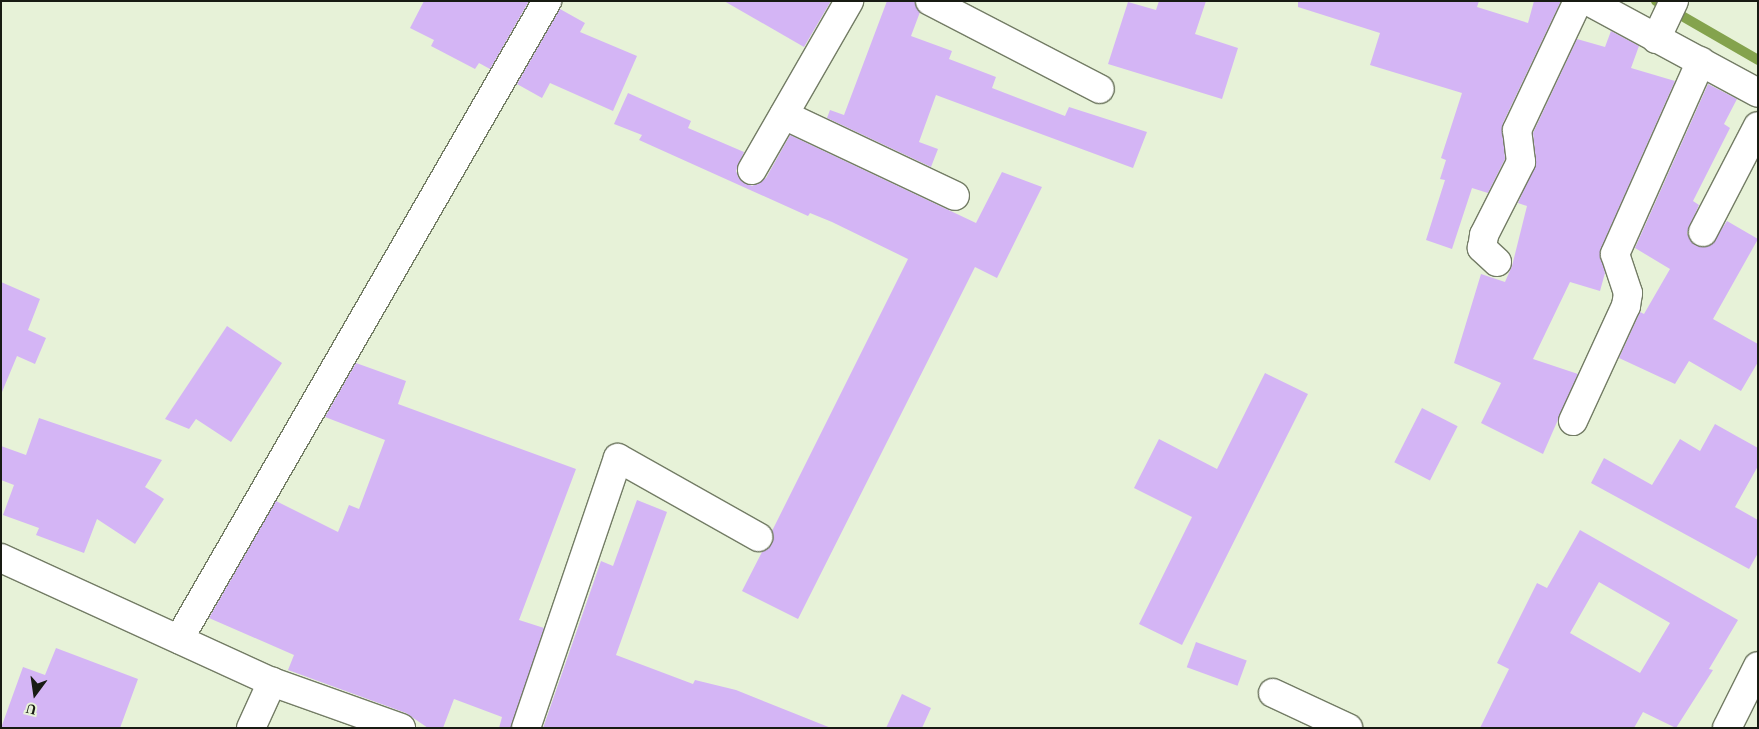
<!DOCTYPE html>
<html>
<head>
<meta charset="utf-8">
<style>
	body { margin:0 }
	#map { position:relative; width:1759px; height:729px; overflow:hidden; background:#e7f2d8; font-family:"Times New Roman",serif }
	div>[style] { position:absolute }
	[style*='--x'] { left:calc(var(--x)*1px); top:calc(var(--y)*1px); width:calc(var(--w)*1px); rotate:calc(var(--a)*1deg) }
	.stream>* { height:10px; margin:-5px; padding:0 5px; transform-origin:5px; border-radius:5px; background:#84a34d }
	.building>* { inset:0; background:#d4b5f5; transform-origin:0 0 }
	.roads { filter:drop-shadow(1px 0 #737c65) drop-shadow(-1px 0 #737c65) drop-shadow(0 1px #737c65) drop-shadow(0 -1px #737c65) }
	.minor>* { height:28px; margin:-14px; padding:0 14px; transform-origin:14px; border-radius:14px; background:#fff }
	.major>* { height:28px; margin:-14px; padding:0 14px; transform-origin:14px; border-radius:14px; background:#fff }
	span { translate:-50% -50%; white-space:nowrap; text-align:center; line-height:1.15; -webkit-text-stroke:5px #e7f2d8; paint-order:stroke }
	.frame { position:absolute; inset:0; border:2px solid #181b13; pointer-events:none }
	.north { position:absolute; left:10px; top:669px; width:50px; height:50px; -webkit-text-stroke:4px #e7f2d8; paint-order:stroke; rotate:194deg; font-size:14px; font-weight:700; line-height:20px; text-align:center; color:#181b13 }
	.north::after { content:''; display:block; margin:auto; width:18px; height:22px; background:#181b13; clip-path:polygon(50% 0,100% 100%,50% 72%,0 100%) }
</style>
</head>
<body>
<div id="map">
	<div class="stream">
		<i style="--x:1656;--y:1;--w:118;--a:30"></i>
	</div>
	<div class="building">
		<i style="clip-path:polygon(424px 1px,529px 1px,490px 69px,479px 63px,475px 69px,431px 46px,434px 40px,410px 28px)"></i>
		<i style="clip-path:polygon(724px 1px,831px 1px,804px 47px)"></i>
		<i style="clip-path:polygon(887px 1px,914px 1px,920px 12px,911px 36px,952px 51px,949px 59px,996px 77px,992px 88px,1065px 116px,1069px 107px,1147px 132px,1133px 168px,936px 95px,919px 142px,938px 149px,931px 167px,827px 118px,830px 110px,844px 115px)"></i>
		<i style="clip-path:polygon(1159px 1px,1206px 1px,1195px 34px,1238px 48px,1222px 99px,1108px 64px,1128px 2px,1156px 10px)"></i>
		<i style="clip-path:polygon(1298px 1px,1479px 1px,1477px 7px,1528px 23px,1534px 1px,1561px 1px,1503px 123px,1505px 159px,1488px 193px,1472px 188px,1452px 249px,1426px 240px,1445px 180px,1440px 179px,1446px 160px,1441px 158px,1462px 93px,1370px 65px,1380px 33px,1298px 7px)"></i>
		<i style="clip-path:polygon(560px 9px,585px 23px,580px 32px,637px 56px,613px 111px,550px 83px,542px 98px,517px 84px)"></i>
		<i style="clip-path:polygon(1611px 31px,1639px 46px,1631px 68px,1675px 81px,1601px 248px,1605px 273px,1600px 291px,1570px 282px,1533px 359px,1578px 374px,1543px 454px,1481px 423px,1501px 383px,1454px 363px,1481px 274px,1505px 282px,1512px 266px,1527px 206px,1518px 203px,1536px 161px,1533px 133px,1577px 39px,1605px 47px)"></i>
		<i style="clip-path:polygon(1708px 84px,1737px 99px,1724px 124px,1730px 128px,1693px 201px,1699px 205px,1687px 233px,1696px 246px,1711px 245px,1727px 221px,1758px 239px,1713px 319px,1758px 344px,1758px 362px,1741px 391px,1689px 361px,1675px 384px,1619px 358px,1640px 312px,1644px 314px,1670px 269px,1635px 248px)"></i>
		<i style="clip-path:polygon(628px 93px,691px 121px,688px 128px,744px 152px,736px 171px,739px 178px,752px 186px,766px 178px,790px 135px,976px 223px,1002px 172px,1042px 187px,997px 278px,975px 267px,798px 619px,742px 591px,762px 552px,772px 544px,772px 531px,908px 259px,832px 222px,810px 213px,808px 216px,639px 140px,642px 135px,614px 124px)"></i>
		<i style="clip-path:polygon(1px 282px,40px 299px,28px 330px,46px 338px,35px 364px,17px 356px,2px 392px)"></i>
		<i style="clip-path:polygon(227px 326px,282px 363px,231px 442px,196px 419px,189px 429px,165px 419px)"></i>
		<i style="clip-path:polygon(356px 363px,406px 381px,398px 404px,576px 469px,519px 620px,544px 628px,511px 728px,499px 728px,502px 717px,454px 699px,443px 728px,428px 728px,406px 713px,288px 670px,294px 655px,209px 618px,276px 501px,338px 532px,349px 505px,359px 509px,385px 440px,325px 417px)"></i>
		<i style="clip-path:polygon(1265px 373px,1308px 394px,1182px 645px,1139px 624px,1192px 517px,1134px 488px,1159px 439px,1217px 469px)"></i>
		<i style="left:1422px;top:408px;width:40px;height:61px;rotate:27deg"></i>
		<i style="clip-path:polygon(39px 418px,162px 460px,145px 487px,164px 499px,135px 544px,97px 519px,84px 553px,36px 535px,39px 528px,3px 515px,14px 485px,1px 480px,1px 446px,26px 455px)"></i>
		<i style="clip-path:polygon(1715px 424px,1758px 448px,1758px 466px,1735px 507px,1758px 520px,1758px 553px,1749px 569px,1591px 483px,1604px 458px,1652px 485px,1680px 439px,1700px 451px)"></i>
		<i style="clip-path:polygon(637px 500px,667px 512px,616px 655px,693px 684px,695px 680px,736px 690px,831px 728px,543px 728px,601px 561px,613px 566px)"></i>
		<i style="clip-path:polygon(evenodd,1580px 530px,1738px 620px,1709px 669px,1713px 670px,1676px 728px,1643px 712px,1634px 728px,1480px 728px,1509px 669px,1497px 663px,1537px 583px,1547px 588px,1580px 530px,1599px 582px,1670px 623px,1640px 673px,1570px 633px,1599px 582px)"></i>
		<i style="left:1196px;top:642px;width:54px;height:27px;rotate:20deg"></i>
		<i style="clip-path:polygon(56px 648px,138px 679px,120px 728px,1px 728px,23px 667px,45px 675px)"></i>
		<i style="clip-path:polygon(902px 694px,931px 708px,922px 728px,886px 728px)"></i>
	</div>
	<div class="roads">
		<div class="minor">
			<i style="--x:930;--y:1;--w:191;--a:27.4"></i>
			<i style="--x:1588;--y:1;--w:193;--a:28.4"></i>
			<i style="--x:1656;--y:39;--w:42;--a:-64.7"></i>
			<i style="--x:784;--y:115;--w:189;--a:25.3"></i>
			<i style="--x:752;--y:170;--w:195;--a:-60.1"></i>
			<i style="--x:1703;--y:232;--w:119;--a:-62.6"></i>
			<i style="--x:1497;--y:262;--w:21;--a:-137"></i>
			<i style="--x:1482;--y:248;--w:13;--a:-81"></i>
			<i style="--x:1484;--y:235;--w:82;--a:-63.1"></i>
			<i style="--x:1521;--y:162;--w:32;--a:-97"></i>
			<i style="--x:1517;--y:130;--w:143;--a:-64.7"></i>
			<i style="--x:1573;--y:421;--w:127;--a:-65.3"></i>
			<i style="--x:1626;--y:306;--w:13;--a:-81"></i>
			<i style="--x:1628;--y:293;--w:41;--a:-108.4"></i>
			<i style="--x:1615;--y:254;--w:211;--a:-66"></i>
			<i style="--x:1;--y:558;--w:298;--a:24.6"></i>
			<i style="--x:272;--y:682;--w:137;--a:19.6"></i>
			<i style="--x:179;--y:639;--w:737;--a:-60.02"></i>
			<i style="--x:1273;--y:693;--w:83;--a:25"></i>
			<i style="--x:251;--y:728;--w:51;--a:-65.5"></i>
			<i style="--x:526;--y:728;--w:285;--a:-71.2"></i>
			<i style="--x:618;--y:458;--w:161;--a:29.4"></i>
		</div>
		<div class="major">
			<i style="--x:1727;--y:728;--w:69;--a:-63.4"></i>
		</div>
	</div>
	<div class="frame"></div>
	<div class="north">U</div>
</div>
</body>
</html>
